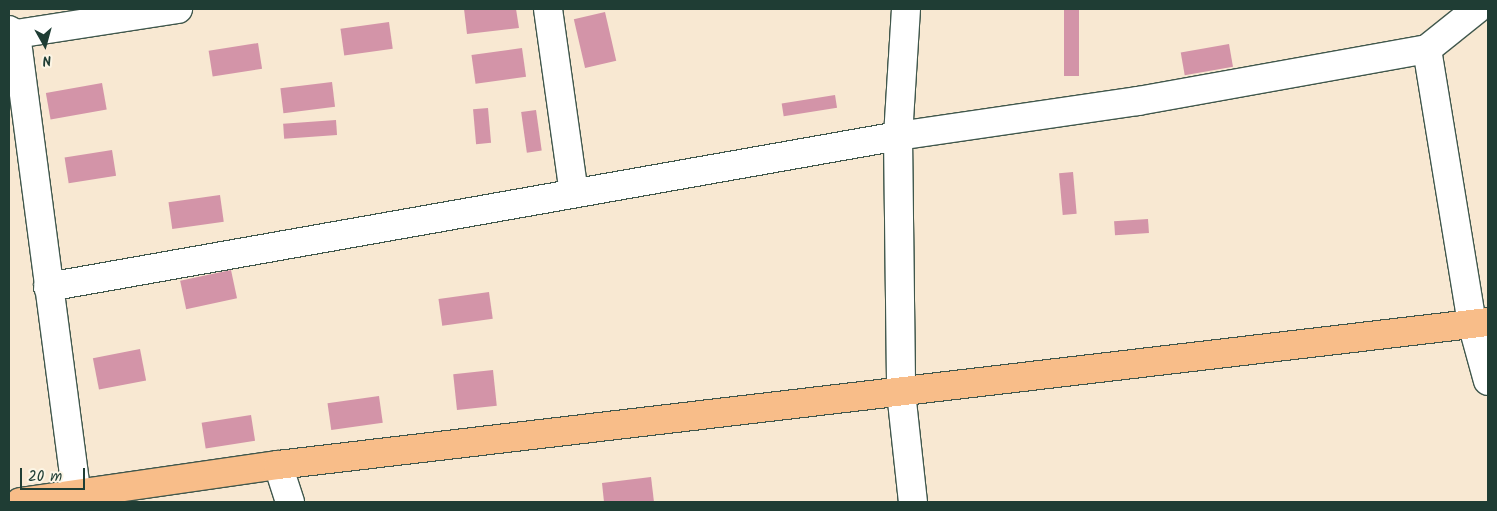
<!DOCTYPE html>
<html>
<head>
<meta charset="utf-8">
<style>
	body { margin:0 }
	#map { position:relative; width:1497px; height:511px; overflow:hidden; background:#f8e8d2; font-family:Kalam,sans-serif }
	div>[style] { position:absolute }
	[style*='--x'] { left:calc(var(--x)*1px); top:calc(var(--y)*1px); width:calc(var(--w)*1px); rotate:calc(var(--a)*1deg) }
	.building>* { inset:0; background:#d394a8; transform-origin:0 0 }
	.roads { filter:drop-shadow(1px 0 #40574c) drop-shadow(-1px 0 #40574c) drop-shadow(0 1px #40574c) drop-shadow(0 -1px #40574c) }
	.minor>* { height:28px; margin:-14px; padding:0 14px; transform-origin:14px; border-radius:14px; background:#fff }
	.major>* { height:28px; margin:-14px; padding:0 14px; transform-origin:14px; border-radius:14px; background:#f8bd89 }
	span { translate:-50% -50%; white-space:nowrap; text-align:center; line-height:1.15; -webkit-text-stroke:4.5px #fcf5e5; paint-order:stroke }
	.frame { position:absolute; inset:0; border:10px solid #1f3d34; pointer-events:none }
	.north { position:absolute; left:20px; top:20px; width:50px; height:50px; -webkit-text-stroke:4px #fcf5e5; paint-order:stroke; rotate:173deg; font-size:14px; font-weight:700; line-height:20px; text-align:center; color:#1f3d34 }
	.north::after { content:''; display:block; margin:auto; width:18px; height:22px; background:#1f3d34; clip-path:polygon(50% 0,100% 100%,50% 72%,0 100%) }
	.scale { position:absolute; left:20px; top:468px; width:65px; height:22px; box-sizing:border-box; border:2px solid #1f3d34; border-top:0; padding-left:6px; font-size:15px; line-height:18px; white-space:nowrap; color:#1f3d34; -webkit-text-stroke:4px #fcf5e5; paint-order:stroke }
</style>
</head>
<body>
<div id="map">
	<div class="building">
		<i style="clip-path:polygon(464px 9px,516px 9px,519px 28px,467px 34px)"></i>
		<i style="left:1064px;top:9px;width:15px;height:67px"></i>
		<i style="left:605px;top:12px;width:50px;height:32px;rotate:77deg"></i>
		<i style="left:389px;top:22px;width:27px;height:49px;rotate:82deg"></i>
		<i style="left:258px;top:43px;width:26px;height:50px;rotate:81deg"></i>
		<i style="left:1229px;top:44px;width:23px;height:49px;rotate:80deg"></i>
		<i style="left:522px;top:48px;width:29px;height:51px;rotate:82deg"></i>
		<i style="left:332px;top:82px;width:25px;height:52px;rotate:83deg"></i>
		<i style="left:102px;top:83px;width:27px;height:57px;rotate:80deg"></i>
		<i style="left:835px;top:95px;width:13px;height:54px;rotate:81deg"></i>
		<i style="left:488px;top:108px;width:35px;height:15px;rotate:85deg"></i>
		<i style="left:536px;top:110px;width:41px;height:15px;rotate:82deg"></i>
		<i style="left:336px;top:120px;width:15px;height:53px;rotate:86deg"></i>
		<i style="left:112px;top:150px;width:26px;height:48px;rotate:81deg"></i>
		<i style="left:1073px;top:172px;width:42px;height:14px;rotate:85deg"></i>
		<i style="left:220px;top:195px;width:27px;height:52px;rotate:82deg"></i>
		<i style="left:1148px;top:219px;width:14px;height:34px;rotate:86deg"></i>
		<i style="left:231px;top:270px;width:29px;height:52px;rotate:78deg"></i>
		<i style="left:489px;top:292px;width:27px;height:51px;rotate:82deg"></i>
		<i style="left:140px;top:349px;width:32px;height:48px;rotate:79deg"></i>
		<i style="left:493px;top:370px;width:36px;height:40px;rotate:84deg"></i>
		<i style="left:379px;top:396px;width:27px;height:52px;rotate:82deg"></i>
		<i style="left:251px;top:415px;width:26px;height:50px;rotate:81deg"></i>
		<i style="clip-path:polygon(651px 477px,654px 502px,604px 502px,602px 483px)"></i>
	</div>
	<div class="roads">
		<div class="minor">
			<i style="--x:548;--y:9;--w:186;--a:82"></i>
			<i style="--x:906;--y:9;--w:127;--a:93.6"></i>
			<i style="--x:898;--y:136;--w:256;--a:89.3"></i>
			<i style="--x:901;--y:392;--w:111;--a:83.8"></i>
			<i style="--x:9;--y:30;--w:8;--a:30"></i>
			<i style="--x:16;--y:34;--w:164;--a:-8.8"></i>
			<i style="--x:16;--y:34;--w:472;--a:82.5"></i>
			<i style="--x:1427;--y:49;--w:278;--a:80.7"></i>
			<i style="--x:1472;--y:323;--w:60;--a:74.6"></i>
			<i style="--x:48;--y:287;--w:863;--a:-10.07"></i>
			<i style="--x:898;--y:136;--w:243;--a:-8.3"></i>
			<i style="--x:1138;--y:101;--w:294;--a:-10.2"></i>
			<i style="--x:1427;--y:49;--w:64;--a:-38.7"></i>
			<i style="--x:278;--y:465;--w:39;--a:72"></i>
		</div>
		<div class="major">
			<i style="--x:20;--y:502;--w:261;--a:-8.2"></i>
			<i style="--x:278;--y:465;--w:1218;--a:-6.74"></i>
		</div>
	</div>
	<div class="frame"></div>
	<div class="north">N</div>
	<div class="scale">20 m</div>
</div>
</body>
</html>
